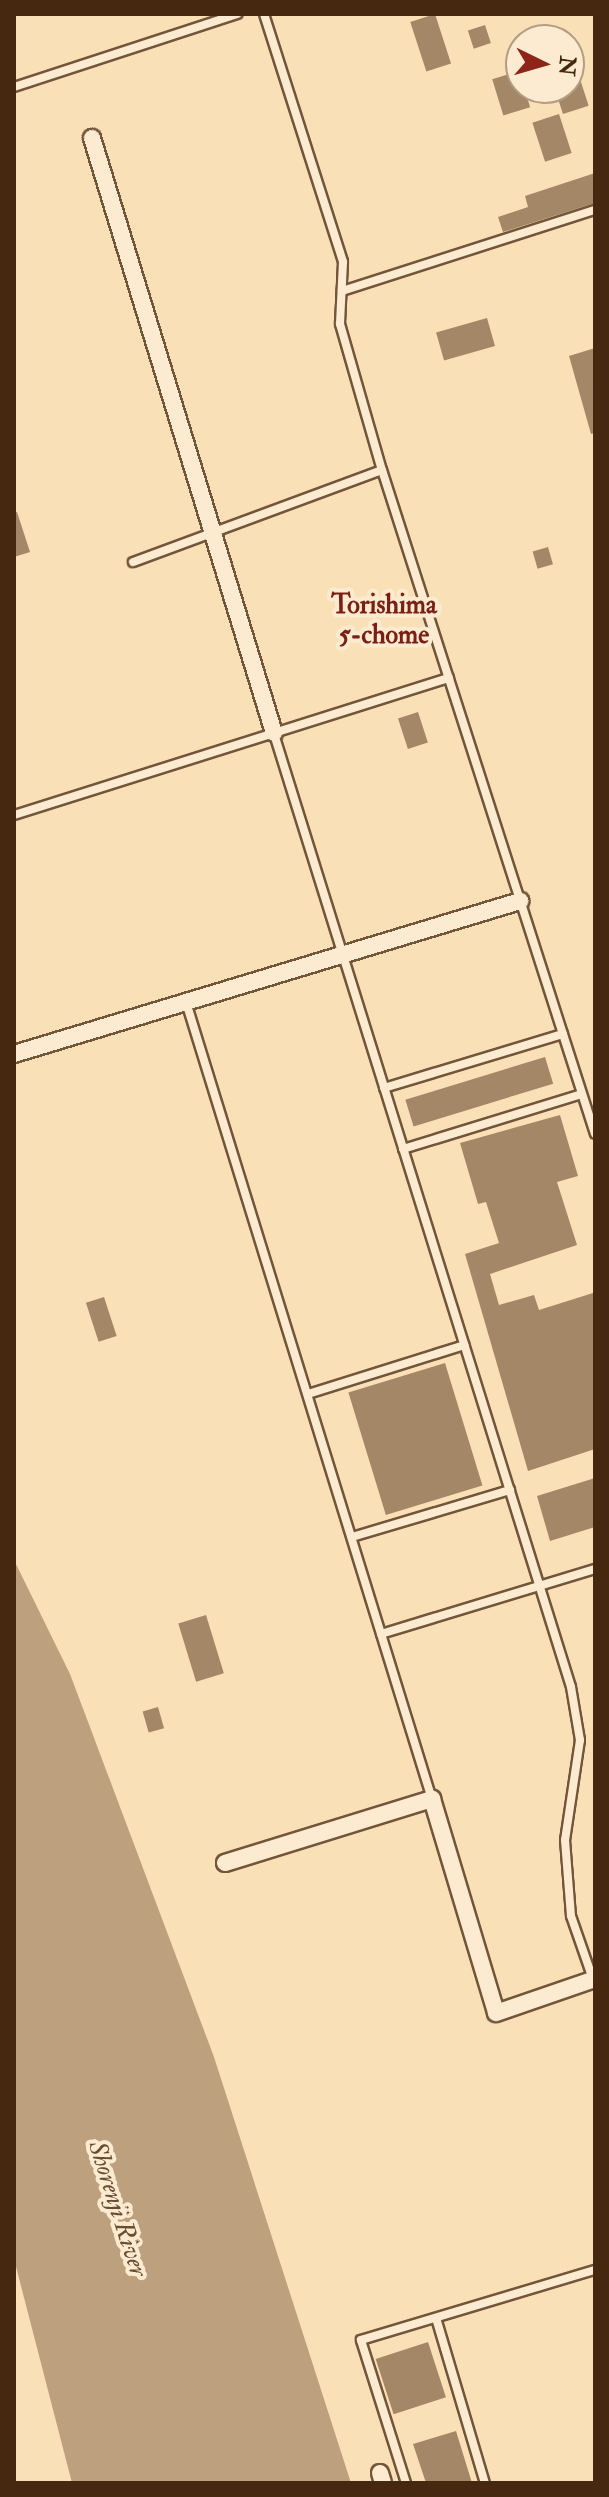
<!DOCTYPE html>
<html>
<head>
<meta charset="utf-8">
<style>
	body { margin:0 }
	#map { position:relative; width:609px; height:2497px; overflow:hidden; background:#fae0b7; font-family:"IM FELL Double Pica",serif }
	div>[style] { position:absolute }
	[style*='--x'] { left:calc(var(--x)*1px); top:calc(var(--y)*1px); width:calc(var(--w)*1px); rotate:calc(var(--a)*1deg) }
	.water>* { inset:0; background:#bda17e }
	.building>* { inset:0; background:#a48767; transform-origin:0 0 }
	.roads { filter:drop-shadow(2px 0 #73553a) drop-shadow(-2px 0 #73553a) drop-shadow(0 2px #73553a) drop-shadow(0 -2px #73553a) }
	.lane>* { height:8px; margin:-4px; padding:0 4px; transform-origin:4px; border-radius:4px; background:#fcebd0 }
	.street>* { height:16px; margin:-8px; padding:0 8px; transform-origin:8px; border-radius:8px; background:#fcebd0 }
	span { translate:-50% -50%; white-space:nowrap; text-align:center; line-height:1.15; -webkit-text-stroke:8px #fcebd0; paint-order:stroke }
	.neighbourhood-label { font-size:26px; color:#7a1f14; font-weight:700 }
	.water-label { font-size:26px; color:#6a4c31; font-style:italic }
	.frame { position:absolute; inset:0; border:16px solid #462710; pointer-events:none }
	.north { position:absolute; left:505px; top:24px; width:80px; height:80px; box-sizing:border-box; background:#fcebd0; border:2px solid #b39d83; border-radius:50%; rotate:95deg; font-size:22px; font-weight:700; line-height:32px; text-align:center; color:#462710 }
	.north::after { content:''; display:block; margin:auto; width:28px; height:36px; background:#8f2418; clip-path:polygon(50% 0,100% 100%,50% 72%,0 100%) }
</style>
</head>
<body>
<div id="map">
	<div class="water">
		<i style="clip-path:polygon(14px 1560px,70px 1674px,214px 2057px,351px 2483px,72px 2483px,14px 2259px)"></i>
	</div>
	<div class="building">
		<i style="left:435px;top:14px;width:52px;height:26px;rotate:72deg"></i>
		<i style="left:485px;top:25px;width:19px;height:18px;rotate:72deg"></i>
		<i style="left:519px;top:71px;width:38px;height:28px;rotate:73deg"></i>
		<i style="left:580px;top:79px;width:28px;height:27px;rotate:72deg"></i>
		<i style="left:559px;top:114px;width:41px;height:28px;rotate:72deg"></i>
		<i style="clip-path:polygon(595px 173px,595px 203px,503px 232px,498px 217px,528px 207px,525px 196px)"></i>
		<i style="left:487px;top:318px;width:29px;height:53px;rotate:74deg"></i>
		<i style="clip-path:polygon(595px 348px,595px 433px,591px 434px,569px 356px)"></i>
		<i style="clip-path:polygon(17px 512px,30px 552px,14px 557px,14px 513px)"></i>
		<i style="left:548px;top:547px;width:18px;height:16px;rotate:74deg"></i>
		<i style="left:418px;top:712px;width:32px;height:21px;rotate:72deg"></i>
		<i style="left:545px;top:1057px;width:28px;height:146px;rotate:73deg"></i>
		<i style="clip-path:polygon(560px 1115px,578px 1176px,557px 1182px,577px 1245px,490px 1274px,499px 1305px,534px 1295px,539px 1310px,593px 1293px,595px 1449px,528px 1471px,465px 1254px,499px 1243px,486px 1202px,478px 1204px,460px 1143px)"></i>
		<i style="left:104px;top:1297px;width:41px;height:19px;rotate:72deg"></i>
		<i style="left:445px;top:1363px;width:128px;height:101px;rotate:73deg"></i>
		<i style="clip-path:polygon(595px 1478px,595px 1527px,550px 1541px,537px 1496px)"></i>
		<i style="left:206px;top:1615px;width:61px;height:29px;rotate:73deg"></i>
		<i style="left:158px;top:1707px;width:22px;height:16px;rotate:74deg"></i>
		<i style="left:428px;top:2342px;width:58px;height:55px;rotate:72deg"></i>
		<i style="clip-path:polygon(456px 2431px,472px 2483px,426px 2483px,413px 2444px)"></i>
	</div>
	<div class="roads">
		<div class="lane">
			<i style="--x:264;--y:14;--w:260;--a:72.3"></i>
			<i style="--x:343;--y:262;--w:62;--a:92.8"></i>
			<i style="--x:340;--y:324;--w:152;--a:74"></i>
			<i style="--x:382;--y:470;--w:697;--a:72.21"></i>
			<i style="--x:14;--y:87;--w:235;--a:-18.1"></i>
			<i style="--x:342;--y:291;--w:266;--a:-17.8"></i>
			<i style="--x:133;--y:562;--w:265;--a:-20.3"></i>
			<i style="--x:274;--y:734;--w:998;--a:72.69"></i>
			<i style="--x:571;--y:1687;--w:54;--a:80.4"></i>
			<i style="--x:580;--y:1740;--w:101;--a:98.5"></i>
			<i style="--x:565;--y:1840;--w:76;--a:85.5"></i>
			<i style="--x:571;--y:1916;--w:67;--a:70.8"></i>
			<i style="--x:14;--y:815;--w:456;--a:-17.5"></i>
			<i style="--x:186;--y:1002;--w:834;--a:72.85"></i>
			<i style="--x:384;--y:1088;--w:187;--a:-16.8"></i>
			<i style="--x:403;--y:1149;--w:187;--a:-17.1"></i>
			<i style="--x:308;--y:1394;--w:164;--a:-17.4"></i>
			<i style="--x:352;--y:1537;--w:165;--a:-16.6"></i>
			<i style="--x:381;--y:1634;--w:224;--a:-16.9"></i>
			<i style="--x:436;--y:2318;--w:172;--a:73.5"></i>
			<i style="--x:406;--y:2483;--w:150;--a:-107.5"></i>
			<i style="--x:361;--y:2340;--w:244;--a:-16.7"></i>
		</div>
		<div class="street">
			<i style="--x:92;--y:138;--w:622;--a:72.99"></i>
			<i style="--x:14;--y:1054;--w:529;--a:-16.82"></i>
			<i style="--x:225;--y:1863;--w:217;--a:-17.2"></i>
			<i style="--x:432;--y:1799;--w:223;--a:73.3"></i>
			<i style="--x:496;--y:2013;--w:105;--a:-19"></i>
			<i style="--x:380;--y:2473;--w:10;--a:73"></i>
		</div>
	</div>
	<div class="neighbourhood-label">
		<span style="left:384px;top:621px">Torishima<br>5-chome</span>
	</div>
	<div class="water-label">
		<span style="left:117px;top:2209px;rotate:72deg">Shorenji River</span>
	</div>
	<div class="frame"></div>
	<div class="north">N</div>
</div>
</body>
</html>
